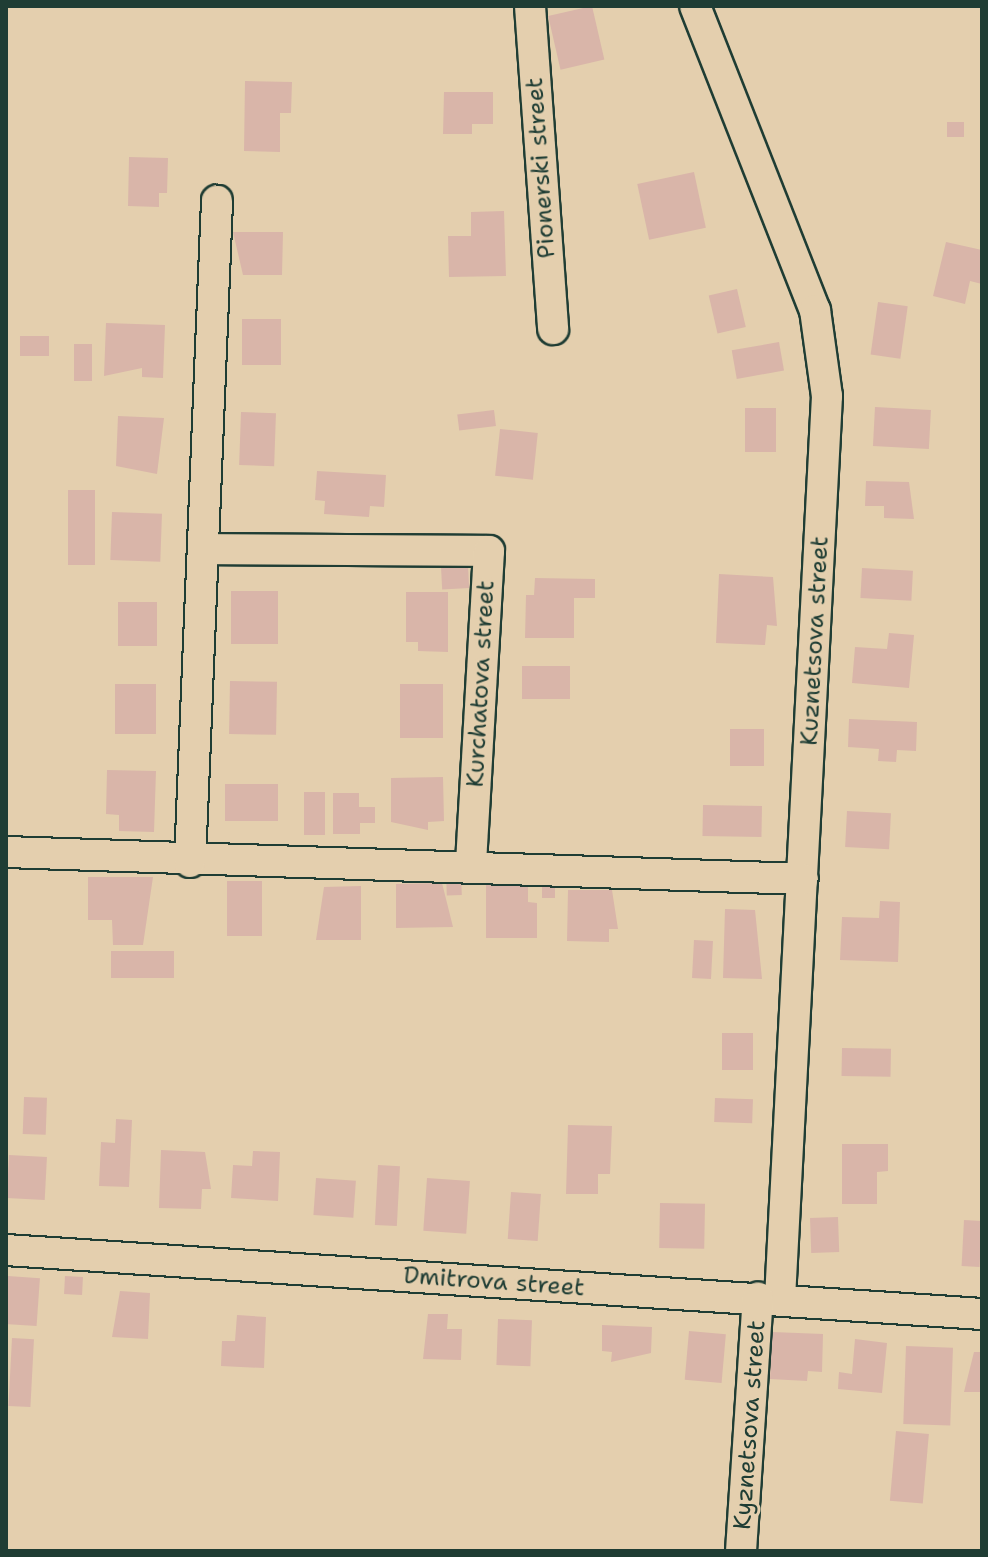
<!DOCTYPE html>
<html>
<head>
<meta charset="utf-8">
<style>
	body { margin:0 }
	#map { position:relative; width:988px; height:1557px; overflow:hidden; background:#e4cfae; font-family:"Shantell Sans",sans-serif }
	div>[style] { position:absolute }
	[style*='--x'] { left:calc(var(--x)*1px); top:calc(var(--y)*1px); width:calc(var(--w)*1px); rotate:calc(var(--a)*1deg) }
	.building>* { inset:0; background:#d9b5a9; transform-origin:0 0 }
	.roads { filter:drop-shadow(2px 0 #1f3d34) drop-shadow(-2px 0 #1f3d34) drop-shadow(0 2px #1f3d34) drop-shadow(0 -2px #1f3d34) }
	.minor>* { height:30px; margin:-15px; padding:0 15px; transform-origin:15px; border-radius:15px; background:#e4cfae }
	span { translate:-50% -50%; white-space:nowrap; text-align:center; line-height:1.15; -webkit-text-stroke:6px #e4cfae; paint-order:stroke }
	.street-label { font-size:24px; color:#1f3d34 }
	.frame { position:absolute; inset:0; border:8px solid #1f3d34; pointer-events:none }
</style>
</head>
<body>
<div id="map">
	<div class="building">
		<i style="left:592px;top:6px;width:55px;height:45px;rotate:77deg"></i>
		<i style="clip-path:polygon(245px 81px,292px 82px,291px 113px,280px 113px,280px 152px,244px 151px)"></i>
		<i style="clip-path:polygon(444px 92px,493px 92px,493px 124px,472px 124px,472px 134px,443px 134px)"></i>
		<i style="left:947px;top:122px;width:17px;height:15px"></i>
		<i style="clip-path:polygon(129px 157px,168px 158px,167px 193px,159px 193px,159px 207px,128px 206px)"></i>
		<i style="left:694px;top:172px;width:57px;height:58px;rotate:78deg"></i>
		<i style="clip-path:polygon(504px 211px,506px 276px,449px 277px,448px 236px,471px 236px,471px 212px)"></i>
		<i style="clip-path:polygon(233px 232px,283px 232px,282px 275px,243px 275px)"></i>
		<i style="clip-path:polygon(946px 242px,982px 250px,982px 284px,970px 281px,965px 304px,933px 296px)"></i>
		<i style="left:737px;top:289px;width:39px;height:29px;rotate:77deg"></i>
		<i style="left:878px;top:302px;width:30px;height:53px;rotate:8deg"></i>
		<i style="left:242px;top:319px;width:39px;height:46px"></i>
		<i style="clip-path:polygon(106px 323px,165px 325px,163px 378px,142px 377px,142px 368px,104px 376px)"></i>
		<i style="left:49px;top:336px;width:20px;height:29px;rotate:90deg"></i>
		<i style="left:779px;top:342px;width:29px;height:48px;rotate:80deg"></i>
		<i style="left:74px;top:344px;width:18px;height:37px"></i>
		<i style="left:875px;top:407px;width:56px;height:39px;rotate:3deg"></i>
		<i style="left:745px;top:408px;width:31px;height:44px"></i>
		<i style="left:494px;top:410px;width:16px;height:37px;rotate:83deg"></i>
		<i style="left:241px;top:412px;width:35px;height:53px;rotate:2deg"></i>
		<i style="clip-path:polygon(118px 416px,164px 418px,157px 474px,116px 466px)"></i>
		<i style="left:500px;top:429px;width:38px;height:47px;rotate:6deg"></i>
		<i style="clip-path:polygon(317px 471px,386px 475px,384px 507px,370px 506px,369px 517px,324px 514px,325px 501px,315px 500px)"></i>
		<i style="clip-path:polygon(866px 481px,909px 482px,914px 519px,884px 518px,884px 506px,865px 506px)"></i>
		<i style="left:68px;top:490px;width:27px;height:75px"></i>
		<i style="left:112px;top:512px;width:50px;height:48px;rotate:2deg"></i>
		<i style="left:468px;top:566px;width:22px;height:27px;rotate:87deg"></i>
		<i style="left:862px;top:568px;width:51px;height:30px;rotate:3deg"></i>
		<i style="clip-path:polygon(719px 574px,773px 577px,777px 626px,767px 625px,765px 645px,716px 643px)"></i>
		<i style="clip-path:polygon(535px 578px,595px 579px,595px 598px,574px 598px,574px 638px,525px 638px,526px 595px,534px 595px)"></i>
		<i style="left:231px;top:591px;width:47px;height:53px"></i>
		<i style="clip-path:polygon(406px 592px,448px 592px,448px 652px,418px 651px,418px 642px,406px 642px)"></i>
		<i style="left:118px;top:602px;width:39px;height:44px"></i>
		<i style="clip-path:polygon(889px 633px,914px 635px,909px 688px,852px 683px,855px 647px,887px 649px)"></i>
		<i style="left:522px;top:666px;width:48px;height:33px"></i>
		<i style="left:230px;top:681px;width:47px;height:53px;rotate:1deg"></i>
		<i style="left:115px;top:684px;width:41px;height:50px"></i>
		<i style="left:400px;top:684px;width:43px;height:54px"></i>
		<i style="clip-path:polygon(849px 719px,917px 722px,916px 751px,897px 750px,896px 762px,878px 761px,879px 749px,848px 747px)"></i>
		<i style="left:730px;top:729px;width:34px;height:37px"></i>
		<i style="clip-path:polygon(107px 770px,156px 771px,154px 832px,119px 831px,119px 815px,106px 814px)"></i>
		<i style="clip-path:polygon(443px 777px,444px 821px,428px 822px,428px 830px,391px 822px,391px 778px)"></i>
		<i style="left:278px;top:784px;width:37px;height:53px;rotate:90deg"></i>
		<i style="left:304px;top:792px;width:21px;height:43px"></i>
		<i style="clip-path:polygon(333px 793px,359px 793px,359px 807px,375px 807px,375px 823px,360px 823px,360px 834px,333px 834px)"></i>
		<i style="left:703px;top:805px;width:59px;height:31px;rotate:1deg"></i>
		<i style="left:847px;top:811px;width:44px;height:36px;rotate:3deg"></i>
		<i style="left:461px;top:872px;width:23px;height:15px;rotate:88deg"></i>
		<i style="left:542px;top:876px;width:13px;height:22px"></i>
		<i style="clip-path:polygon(88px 877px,153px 877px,143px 945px,113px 945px,112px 920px,88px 920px)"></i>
		<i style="left:262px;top:881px;width:55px;height:35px;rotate:90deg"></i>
		<i style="clip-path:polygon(442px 883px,453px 927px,396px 928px,396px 884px)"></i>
		<i style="clip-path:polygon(486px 884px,528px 884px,528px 902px,537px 903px,537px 938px,486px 938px)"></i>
		<i style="clip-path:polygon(361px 886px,361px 940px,316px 940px,324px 887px)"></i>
		<i style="clip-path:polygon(568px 890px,612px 890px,618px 929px,609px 929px,609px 942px,567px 941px)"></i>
		<i style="clip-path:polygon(880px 901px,900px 902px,898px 962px,840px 960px,842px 917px,879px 918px)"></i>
		<i style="clip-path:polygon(725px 909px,755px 910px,762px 979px,723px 978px)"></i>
		<i style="left:694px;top:940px;width:19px;height:38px;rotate:3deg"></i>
		<i style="left:111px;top:951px;width:63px;height:27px"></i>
		<i style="left:722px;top:1033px;width:31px;height:37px"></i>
		<i style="left:842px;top:1048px;width:49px;height:28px;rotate:1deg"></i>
		<i style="left:24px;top:1097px;width:23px;height:37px;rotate:2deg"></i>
		<i style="left:715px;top:1098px;width:38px;height:24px;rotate:2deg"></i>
		<i style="clip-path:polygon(116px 1119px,132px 1120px,129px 1187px,99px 1186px,101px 1142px,115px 1143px)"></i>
		<i style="clip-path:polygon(568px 1125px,612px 1126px,610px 1174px,598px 1174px,598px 1194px,566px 1194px)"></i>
		<i style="clip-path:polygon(842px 1144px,888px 1144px,888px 1171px,877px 1172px,877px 1204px,842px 1204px)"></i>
		<i style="clip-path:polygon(161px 1150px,205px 1152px,211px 1189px,202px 1189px,201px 1209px,159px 1208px)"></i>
		<i style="clip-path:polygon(253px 1151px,280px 1152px,278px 1201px,231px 1198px,233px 1165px,252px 1166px)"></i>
		<i style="left:9px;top:1155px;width:38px;height:43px;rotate:3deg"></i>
		<i style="left:378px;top:1165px;width:22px;height:60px;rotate:3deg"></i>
		<i style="left:316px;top:1178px;width:40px;height:37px;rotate:4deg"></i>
		<i style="left:427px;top:1178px;width:43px;height:53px;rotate:4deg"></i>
		<i style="left:511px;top:1192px;width:30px;height:47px;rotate:4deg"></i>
		<i style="left:660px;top:1203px;width:45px;height:45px;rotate:1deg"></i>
		<i style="left:838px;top:1217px;width:35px;height:28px;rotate:88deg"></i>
		<i style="left:964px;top:1220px;width:18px;height:46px;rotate:3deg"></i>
		<i style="left:8px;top:1276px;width:32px;height:48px;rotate:4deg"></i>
		<i style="left:65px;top:1276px;width:18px;height:18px;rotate:3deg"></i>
		<i style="clip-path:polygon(120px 1291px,150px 1293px,148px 1339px,112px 1337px)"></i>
		<i style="clip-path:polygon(428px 1314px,448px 1314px,447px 1329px,462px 1329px,461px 1360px,423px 1359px)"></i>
		<i style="clip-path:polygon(237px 1315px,266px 1317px,264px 1368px,221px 1366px,222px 1341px,235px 1341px)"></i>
		<i style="left:498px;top:1319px;width:34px;height:46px;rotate:2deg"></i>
		<i style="clip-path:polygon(602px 1325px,652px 1327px,651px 1353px,611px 1362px,612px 1352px,602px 1351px)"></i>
		<i style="left:689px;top:1331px;width:37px;height:49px;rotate:5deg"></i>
		<i style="clip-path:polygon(772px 1332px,823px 1334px,822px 1372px,808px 1371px,807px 1381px,770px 1379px)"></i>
		<i style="left:12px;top:1338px;width:22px;height:68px;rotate:3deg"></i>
		<i style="clip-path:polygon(855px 1339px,887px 1343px,882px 1393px,838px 1389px,839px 1372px,852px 1374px)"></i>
		<i style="left:906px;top:1346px;width:47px;height:78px;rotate:2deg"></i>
		<i style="clip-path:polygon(974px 1352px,982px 1352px,982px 1392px,964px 1392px)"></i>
		<i style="left:896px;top:1431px;width:33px;height:70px;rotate:5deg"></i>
	</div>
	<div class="roads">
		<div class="minor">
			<i style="--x:530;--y:6;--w:324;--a:85.9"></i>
			<i style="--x:695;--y:6;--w:327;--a:68.5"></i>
			<i style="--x:815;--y:310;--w:87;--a:82.1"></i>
			<i style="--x:827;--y:396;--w:904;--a:92.98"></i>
			<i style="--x:205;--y:549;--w:284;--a:0.4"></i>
			<i style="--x:489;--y:551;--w:312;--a:93.3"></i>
			<i style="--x:6;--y:852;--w:797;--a:1.94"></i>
			<i style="--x:190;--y:862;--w:662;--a:-87.66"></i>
			<i style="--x:6;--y:1250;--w:978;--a:3.75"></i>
			<i style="--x:741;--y:1551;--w:254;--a:-86.2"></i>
		</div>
	</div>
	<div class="street-label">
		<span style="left:541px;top:168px;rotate:-94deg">Pionerski street</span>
		<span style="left:815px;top:641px;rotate:-87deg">Kuznetsova street</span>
		<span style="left:481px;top:684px;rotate:-87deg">Kurchatova street</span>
		<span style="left:494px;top:1282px;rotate:4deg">Dmitrova street</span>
		<span style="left:750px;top:1425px;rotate:-86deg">Kyznetsova street</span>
	</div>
	<div class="frame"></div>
</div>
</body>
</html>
